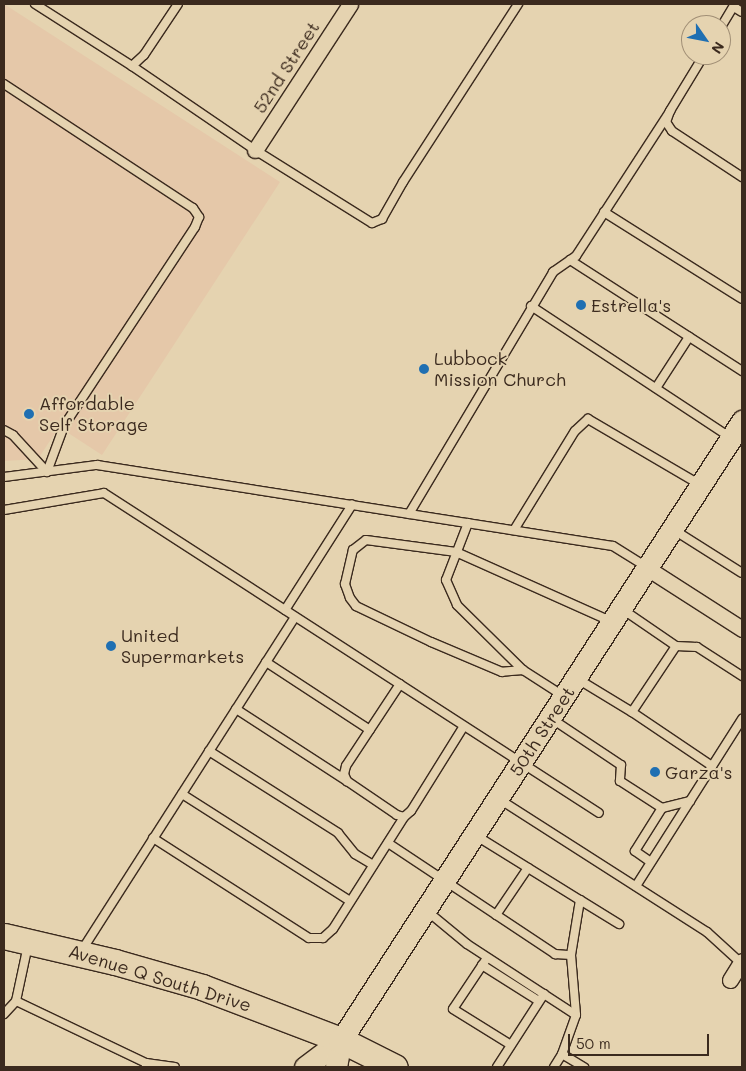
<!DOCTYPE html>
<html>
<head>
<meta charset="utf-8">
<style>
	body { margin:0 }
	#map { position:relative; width:746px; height:1071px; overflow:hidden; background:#e5d3b0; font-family:Mali,sans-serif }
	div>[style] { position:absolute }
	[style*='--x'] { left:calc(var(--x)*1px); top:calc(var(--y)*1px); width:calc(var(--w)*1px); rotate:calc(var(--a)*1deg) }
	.built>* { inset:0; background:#e5c8a9 }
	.roads { filter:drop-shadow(1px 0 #3b2a1e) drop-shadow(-1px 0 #3b2a1e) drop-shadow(0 1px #3b2a1e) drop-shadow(0 -1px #3b2a1e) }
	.service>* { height:8px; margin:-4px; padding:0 4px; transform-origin:4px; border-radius:4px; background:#e5d3b0 }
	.minor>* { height:15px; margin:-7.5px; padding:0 7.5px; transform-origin:7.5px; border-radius:7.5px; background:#e5d3b0 }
	.secondary>* { height:21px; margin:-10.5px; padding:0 10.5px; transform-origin:10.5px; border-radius:10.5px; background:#e5d3b0 }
	.trunk>* { height:25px; margin:-12.5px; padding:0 12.5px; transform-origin:12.5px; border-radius:12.5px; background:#e5d3b0 }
	.dots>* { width:14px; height:14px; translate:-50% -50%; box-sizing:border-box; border:2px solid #e5d3b0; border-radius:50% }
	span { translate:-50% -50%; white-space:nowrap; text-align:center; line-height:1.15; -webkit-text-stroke:4px #e5d3b0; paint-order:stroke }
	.street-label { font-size:18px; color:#3b2a1e }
	.poi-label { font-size:18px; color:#3b2a1e }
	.left { translate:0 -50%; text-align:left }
	.frame { position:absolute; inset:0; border:5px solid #3b2a1e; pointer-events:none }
	.north { position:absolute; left:681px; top:15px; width:50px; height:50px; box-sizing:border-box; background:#e5d3b0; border:1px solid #a18f76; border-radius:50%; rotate:123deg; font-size:14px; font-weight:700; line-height:20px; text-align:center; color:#3b2a1e }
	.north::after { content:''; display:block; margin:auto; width:18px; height:22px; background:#1f6fb2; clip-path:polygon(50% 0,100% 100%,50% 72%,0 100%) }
	.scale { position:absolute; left:568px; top:1034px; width:141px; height:22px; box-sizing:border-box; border:2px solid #3b2a1e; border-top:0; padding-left:6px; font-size:15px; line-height:18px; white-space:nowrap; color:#3b2a1e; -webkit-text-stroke:4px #e5d3b0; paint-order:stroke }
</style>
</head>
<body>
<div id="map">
	<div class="built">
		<i style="clip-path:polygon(4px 4px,280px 182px,102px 455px,59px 427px,38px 459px,4px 461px)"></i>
	</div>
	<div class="roads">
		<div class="service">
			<i style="--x:35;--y:4;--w:115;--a:32.6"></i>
			<i style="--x:132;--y:66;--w:16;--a:-43"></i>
			<i style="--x:144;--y:55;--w:61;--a:-56.3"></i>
			<i style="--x:734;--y:7;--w:9;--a:32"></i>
			<i style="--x:721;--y:27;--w:27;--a:-59"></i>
			<i style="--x:704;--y:55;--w:66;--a:121.3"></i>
			<i style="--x:670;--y:111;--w:12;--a:110"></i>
			<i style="--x:666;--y:122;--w:11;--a:56"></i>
			<i style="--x:672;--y:131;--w:84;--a:33.3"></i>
			<i style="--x:132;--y:66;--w:149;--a:34.3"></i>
			<i style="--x:255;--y:150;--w:138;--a:32"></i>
			<i style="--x:372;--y:223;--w:11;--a:-22"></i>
			<i style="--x:382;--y:219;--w:43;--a:-60.4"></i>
			<i style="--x:403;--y:182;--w:212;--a:-57.1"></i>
			<i style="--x:4;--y:84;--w:226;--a:33.3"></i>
			<i style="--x:193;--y:208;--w:11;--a:56"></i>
			<i style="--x:199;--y:217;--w:11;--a:112"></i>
			<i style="--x:195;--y:227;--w:238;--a:123.4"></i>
			<i style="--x:64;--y:426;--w:49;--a:110.3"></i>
			<i style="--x:47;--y:472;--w:50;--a:-132.6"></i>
			<i style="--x:13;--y:435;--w:10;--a:-151"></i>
			<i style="--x:604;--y:212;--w:163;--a:32.2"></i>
			<i style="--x:570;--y:260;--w:205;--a:32.8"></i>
			<i style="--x:531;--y:306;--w:238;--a:33.4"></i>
			<i style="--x:656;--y:388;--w:61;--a:-57.1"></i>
			<i style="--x:4;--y:477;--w:94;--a:-7.4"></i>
			<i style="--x:97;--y:465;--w:522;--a:8.92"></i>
			<i style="--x:613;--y:546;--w:39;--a:32"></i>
			<i style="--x:4;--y:510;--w:101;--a:-9.6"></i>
			<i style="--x:104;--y:493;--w:589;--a:32.88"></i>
			<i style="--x:409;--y:514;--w:282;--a:-59.2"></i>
			<i style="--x:553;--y:272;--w:28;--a:-35"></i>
			<i style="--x:576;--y:256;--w:173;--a:-57"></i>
			<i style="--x:468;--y:523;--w:61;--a:111.1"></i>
			<i style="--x:446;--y:580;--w:27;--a:66"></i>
			<i style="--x:457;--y:605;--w:93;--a:44.6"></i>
			<i style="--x:523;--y:670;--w:46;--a:32.7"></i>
			<i style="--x:514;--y:530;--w:116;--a:-58.4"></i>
			<i style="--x:575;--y:431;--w:18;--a:-43"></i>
			<i style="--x:588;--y:419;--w:129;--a:30.4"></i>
			<i style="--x:674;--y:530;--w:80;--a:32.3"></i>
			<i style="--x:622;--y:609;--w:65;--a:34.4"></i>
			<i style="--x:285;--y:610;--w:125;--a:-57.5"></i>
			<i style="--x:266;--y:662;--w:124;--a:33.2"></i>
			<i style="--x:523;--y:670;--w:21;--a:175"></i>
			<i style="--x:502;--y:672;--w:77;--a:-157.1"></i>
			<i style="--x:431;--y:642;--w:83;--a:-154.4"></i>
			<i style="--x:356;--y:606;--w:10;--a:-127"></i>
			<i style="--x:350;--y:598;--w:15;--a:-110"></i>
			<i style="--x:345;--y:584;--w:35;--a:-77"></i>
			<i style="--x:353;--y:550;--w:16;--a:-38"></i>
			<i style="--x:366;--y:540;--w:91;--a:7.6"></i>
			<i style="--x:456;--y:552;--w:169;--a:24.1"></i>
			<i style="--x:576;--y:678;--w:66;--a:31.3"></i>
			<i style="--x:400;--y:684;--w:98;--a:123.4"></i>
			<i style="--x:346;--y:766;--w:8;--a:104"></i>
			<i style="--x:344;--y:774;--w:8;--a:67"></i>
			<i style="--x:347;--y:781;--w:60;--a:34.2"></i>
			<i style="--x:397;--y:815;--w:7;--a:16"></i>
			<i style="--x:404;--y:817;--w:9;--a:-41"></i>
			<i style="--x:411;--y:811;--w:100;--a:-58.1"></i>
			<i style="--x:236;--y:709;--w:132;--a:33"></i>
			<i style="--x:552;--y:719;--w:83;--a:33.7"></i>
			<i style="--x:621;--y:765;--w:16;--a:94"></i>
			<i style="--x:620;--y:781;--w:50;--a:32.7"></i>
			<i style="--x:662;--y:808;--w:51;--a:122.1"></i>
			<i style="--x:635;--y:851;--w:19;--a:35"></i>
			<i style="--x:209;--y:751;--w:153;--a:32.4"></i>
			<i style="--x:338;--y:833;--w:27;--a:51"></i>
			<i style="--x:355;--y:854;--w:21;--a:31"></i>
			<i style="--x:712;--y:766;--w:97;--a:-146"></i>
			<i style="--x:632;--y:712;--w:79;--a:-56.3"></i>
			<i style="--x:676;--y:646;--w:21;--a:3"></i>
			<i style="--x:697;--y:647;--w:54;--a:32.8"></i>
			<i style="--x:182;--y:794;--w:199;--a:32.5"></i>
			<i style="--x:499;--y:799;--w:247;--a:32.6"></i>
			<i style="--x:707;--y:932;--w:46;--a:42.4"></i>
			<i style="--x:662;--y:808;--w:29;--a:-14"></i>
			<i style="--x:475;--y:835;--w:123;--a:31.8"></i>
			<i style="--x:580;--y:900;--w:56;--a:99.3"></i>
			<i style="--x:571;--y:955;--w:60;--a:85.2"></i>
			<i style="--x:576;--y:1015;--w:41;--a:109.7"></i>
			<i style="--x:153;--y:838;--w:185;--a:32.7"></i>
			<i style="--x:309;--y:938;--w:14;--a:0"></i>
			<i style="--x:323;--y:938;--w:13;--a:-42"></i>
			<i style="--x:333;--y:929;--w:133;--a:-57.6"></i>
			<i style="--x:388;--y:843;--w:201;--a:33.6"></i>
			<i style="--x:555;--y:954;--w:16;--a:4"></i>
			<i style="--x:636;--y:886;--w:198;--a:-57.6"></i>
			<i style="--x:580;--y:900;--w:46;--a:31.6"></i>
			<i style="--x:427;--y:911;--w:52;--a:39.5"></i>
			<i style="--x:467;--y:944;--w:130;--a:33.1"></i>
			<i style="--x:496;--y:915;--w:57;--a:-55.8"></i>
			<i style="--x:28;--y:945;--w:57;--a:102.1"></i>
			<i style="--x:16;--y:1001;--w:144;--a:25.5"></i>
			<i style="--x:146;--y:1063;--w:4;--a:90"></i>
			<i style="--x:82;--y:950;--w:395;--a:-57.4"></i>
			<i style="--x:487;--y:958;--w:61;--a:123.7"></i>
			<i style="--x:453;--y:1009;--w:68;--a:31.8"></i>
			<i style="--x:482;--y:965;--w:67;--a:32.3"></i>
			<i style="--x:4;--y:1014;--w:18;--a:-47"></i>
			<i style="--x:146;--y:1063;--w:29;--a:8"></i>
			<i style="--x:497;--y:1067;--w:87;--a:-57.2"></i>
			<i style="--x:554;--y:1067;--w:15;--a:-58"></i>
			<i style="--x:562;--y:1054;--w:26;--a:31"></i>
		</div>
		<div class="minor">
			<i style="--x:255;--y:150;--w:174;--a:-56.9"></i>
			<i style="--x:647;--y:568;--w:113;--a:32.7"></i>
			<i style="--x:730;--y:980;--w:22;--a:-58"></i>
		</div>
		<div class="secondary">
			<i style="--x:305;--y:1067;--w:45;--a:-36.9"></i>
			<i style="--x:341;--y:1040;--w:738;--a:-57.06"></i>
			<i style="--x:336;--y:1067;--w:27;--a:-80"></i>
		</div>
		<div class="trunk">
			<i style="--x:4;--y:936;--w:114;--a:13.2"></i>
			<i style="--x:115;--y:962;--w:91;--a:16"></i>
			<i style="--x:202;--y:987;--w:149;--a:20.9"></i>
			<i style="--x:341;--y:1040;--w:60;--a:26.6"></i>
		</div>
	</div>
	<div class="dots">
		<i style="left:581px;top:305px;background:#1f6fb2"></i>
		<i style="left:424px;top:369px;background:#1f6fb2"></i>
		<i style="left:29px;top:414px;background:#1f6fb2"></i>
		<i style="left:111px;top:646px;background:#1f6fb2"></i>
		<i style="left:655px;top:772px;background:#1f6fb2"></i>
	</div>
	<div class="street-label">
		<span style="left:286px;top:67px;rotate:-57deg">52nd Street</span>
		<span style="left:542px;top:731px;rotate:-57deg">50th Street</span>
		<span style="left:160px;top:978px;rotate:17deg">Avenue Q South Drive</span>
	</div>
	<div class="poi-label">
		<span class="left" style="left:591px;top:305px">Estrella's</span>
		<span class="left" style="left:434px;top:369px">Lubbock<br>Mission Church</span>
		<span class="left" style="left:39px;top:414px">Affordable<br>Self Storage</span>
		<span class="left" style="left:121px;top:646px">United<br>Supermarkets</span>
		<span class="left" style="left:665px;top:772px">Garza's</span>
	</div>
	<div class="frame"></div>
	<div class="north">N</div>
	<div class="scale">50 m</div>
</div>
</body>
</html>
